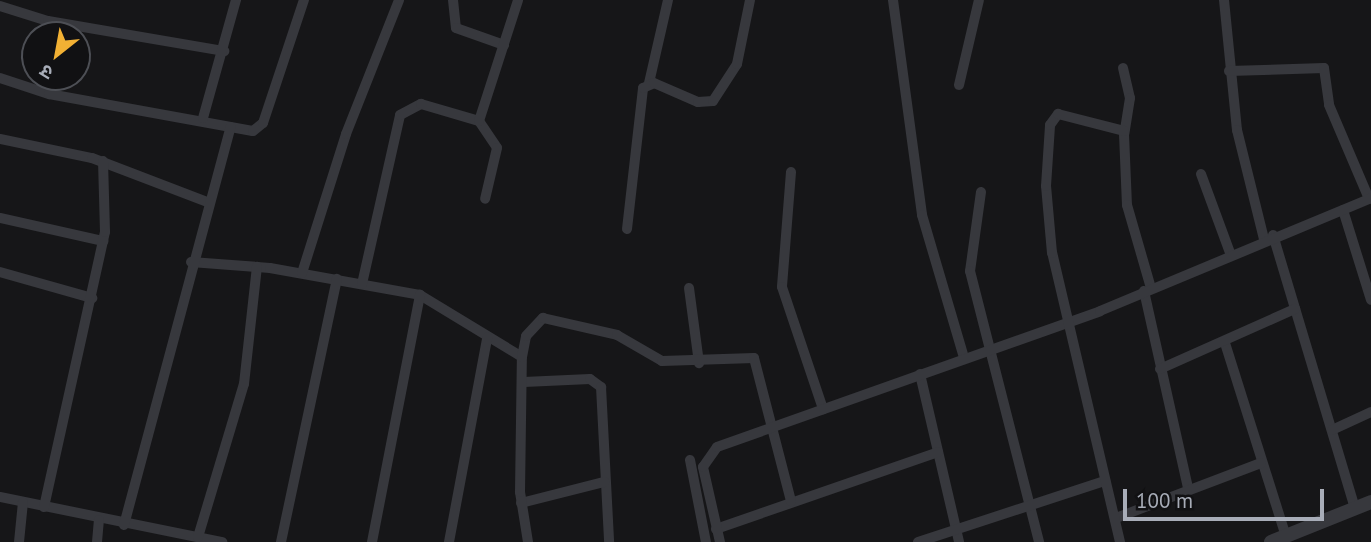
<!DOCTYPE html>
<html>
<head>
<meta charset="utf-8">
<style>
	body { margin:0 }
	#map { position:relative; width:1371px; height:542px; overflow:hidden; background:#161618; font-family:"PT Sans","Noto Sans Devanagari",sans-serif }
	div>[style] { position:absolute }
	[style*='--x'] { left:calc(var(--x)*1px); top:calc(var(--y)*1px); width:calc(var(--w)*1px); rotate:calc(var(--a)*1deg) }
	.minor>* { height:10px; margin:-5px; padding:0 5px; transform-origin:5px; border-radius:5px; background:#37383d }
	.tertiary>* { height:14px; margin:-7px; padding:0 7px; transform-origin:7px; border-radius:7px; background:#37383d }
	span { translate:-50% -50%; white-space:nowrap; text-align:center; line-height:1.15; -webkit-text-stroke:7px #111113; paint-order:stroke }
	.north { position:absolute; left:21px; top:21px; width:70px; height:70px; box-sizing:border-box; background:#111113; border:2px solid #4d4f55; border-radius:50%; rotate:211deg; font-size:19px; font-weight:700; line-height:28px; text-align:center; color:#a8adb8 }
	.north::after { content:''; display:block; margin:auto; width:24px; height:32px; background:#f2b134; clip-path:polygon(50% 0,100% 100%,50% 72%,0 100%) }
	.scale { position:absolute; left:1123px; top:489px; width:201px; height:32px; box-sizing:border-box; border:4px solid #a8adb8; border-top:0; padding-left:9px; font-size:21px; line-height:24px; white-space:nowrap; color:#a8adb8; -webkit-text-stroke:5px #111113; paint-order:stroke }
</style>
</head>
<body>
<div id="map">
	<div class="minor">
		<i style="--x:453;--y:0;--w:28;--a:84"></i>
		<i style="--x:456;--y:28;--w:51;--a:19.5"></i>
		<i style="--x:893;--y:0;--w:217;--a:82.3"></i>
		<i style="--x:922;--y:215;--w:149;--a:73.6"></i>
		<i style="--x:1224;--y:0;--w:131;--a:84.3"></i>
		<i style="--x:1237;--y:130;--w:112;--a:76.1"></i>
		<i style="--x:0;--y:6;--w:50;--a:17.4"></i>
		<i style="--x:48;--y:21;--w:179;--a:9.7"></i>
		<i style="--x:1123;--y:68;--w:31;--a:77"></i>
		<i style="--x:1130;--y:98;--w:36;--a:99"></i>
		<i style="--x:1124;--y:134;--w:71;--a:87.6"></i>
		<i style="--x:1127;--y:205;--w:86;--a:73.9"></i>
		<i style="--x:1229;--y:71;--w:95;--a:-1.8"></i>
		<i style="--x:1324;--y:68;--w:37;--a:82"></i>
		<i style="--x:1329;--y:105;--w:102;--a:66.9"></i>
		<i style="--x:0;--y:78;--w:52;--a:18.1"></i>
		<i style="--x:49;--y:94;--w:207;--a:10.3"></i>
		<i style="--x:253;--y:131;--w:13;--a:-39"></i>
		<i style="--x:263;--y:123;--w:130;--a:-71.6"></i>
		<i style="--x:649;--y:83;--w:85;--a:-77.1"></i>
		<i style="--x:959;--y:85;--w:87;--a:-76.8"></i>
		<i style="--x:203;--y:118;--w:123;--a:-74.4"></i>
		<i style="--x:479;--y:121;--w:32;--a:56"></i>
		<i style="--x:497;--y:148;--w:52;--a:103.2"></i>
		<i style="--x:0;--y:139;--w:94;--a:11.7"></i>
		<i style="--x:92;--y:158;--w:123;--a:20.9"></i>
		<i style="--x:791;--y:172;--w:115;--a:94.5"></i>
		<i style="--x:782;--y:287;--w:129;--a:71.4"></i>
		<i style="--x:1201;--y:174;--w:84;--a:69.8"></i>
		<i style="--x:981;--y:192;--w:80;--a:97.9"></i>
		<i style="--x:970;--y:271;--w:280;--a:75.7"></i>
		<i style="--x:1343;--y:210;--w:94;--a:72.7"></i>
		<i style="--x:0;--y:218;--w:106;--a:12.6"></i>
		<i style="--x:627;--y:229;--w:142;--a:-83.5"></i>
		<i style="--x:643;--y:88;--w:12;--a:-24"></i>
		<i style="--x:654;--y:83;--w:48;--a:23.4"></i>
		<i style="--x:698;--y:102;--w:15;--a:-4"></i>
		<i style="--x:713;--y:101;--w:44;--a:-57"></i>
		<i style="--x:737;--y:64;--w:65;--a:-78.5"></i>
		<i style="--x:1273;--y:235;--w:285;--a:73.3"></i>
		<i style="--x:191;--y:262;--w:79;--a:4.3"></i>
		<i style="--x:270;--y:268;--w:152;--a:10.2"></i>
		<i style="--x:420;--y:295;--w:119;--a:31.3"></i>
		<i style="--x:0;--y:272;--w:96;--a:15.8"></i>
		<i style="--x:302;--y:273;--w:146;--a:-72.4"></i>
		<i style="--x:346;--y:134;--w:144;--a:-68.4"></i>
		<i style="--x:362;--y:284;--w:173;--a:-77.3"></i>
		<i style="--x:400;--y:115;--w:24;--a:-28"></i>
		<i style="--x:421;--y:104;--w:60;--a:16.3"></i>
		<i style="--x:479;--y:121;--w:127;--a:-72.1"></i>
		<i style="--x:689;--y:288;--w:76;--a:82.4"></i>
		<i style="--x:1144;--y:291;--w:202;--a:77.4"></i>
		<i style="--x:1225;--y:343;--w:202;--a:72.5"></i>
		<i style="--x:1160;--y:369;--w:148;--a:-24"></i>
		<i style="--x:920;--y:374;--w:172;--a:76.9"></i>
		<i style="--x:524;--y:382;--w:66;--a:-2.6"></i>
		<i style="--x:590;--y:379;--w:14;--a:36"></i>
		<i style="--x:601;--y:387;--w:155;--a:87"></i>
		<i style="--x:1332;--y:430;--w:43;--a:-24.8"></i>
		<i style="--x:690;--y:460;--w:84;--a:79"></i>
		<i style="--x:0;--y:497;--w:227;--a:11.5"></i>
		<i style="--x:521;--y:503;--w:86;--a:-14.2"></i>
		<i style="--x:44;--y:507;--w:282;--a:-77.5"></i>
		<i style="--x:105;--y:232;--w:71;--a:-91.6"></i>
		<i style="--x:1116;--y:518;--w:155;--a:-20.8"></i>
		<i style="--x:124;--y:525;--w:412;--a:-75"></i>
		<i style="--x:716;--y:529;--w:235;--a:-19.1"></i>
		<i style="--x:198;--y:537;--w:160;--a:-73.3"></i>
		<i style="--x:244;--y:384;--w:118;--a:-83.7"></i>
		<i style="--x:19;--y:542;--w:40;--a:-84.3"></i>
		<i style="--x:97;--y:542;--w:22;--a:-85"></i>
		<i style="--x:281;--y:542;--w:269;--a:-78"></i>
		<i style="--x:372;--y:542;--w:252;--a:-79"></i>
		<i style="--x:449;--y:542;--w:208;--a:-79.4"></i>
		<i style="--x:528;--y:542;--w:51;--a:-99.1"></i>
		<i style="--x:520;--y:492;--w:135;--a:-89.2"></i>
		<i style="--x:522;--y:357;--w:21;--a:-79"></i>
		<i style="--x:526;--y:336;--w:25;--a:-47"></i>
		<i style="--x:543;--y:318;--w:76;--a:12.9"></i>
		<i style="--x:617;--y:335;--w:52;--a:30"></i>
		<i style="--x:662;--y:361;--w:92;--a:-1.9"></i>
		<i style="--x:754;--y:358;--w:148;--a:75.5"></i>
		<i style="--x:720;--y:542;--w:77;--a:-102.8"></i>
		<i style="--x:703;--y:467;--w:24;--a:-55"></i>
		<i style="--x:717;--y:447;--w:406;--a:-19.5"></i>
		<i style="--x:1100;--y:311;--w:294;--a:-22.6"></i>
		<i style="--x:918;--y:542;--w:197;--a:-18.1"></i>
		<i style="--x:1120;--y:542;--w:297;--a:-103.2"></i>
		<i style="--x:1052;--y:253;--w:67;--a:-95.1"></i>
		<i style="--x:1046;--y:186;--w:61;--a:-86.2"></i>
		<i style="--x:1050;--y:125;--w:14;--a:-54"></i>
		<i style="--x:1058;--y:114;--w:68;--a:14.4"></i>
	</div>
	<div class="tertiary">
		<i style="--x:1271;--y:542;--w:108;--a:-21.8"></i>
	</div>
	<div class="north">उ</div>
	<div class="scale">100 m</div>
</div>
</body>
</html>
